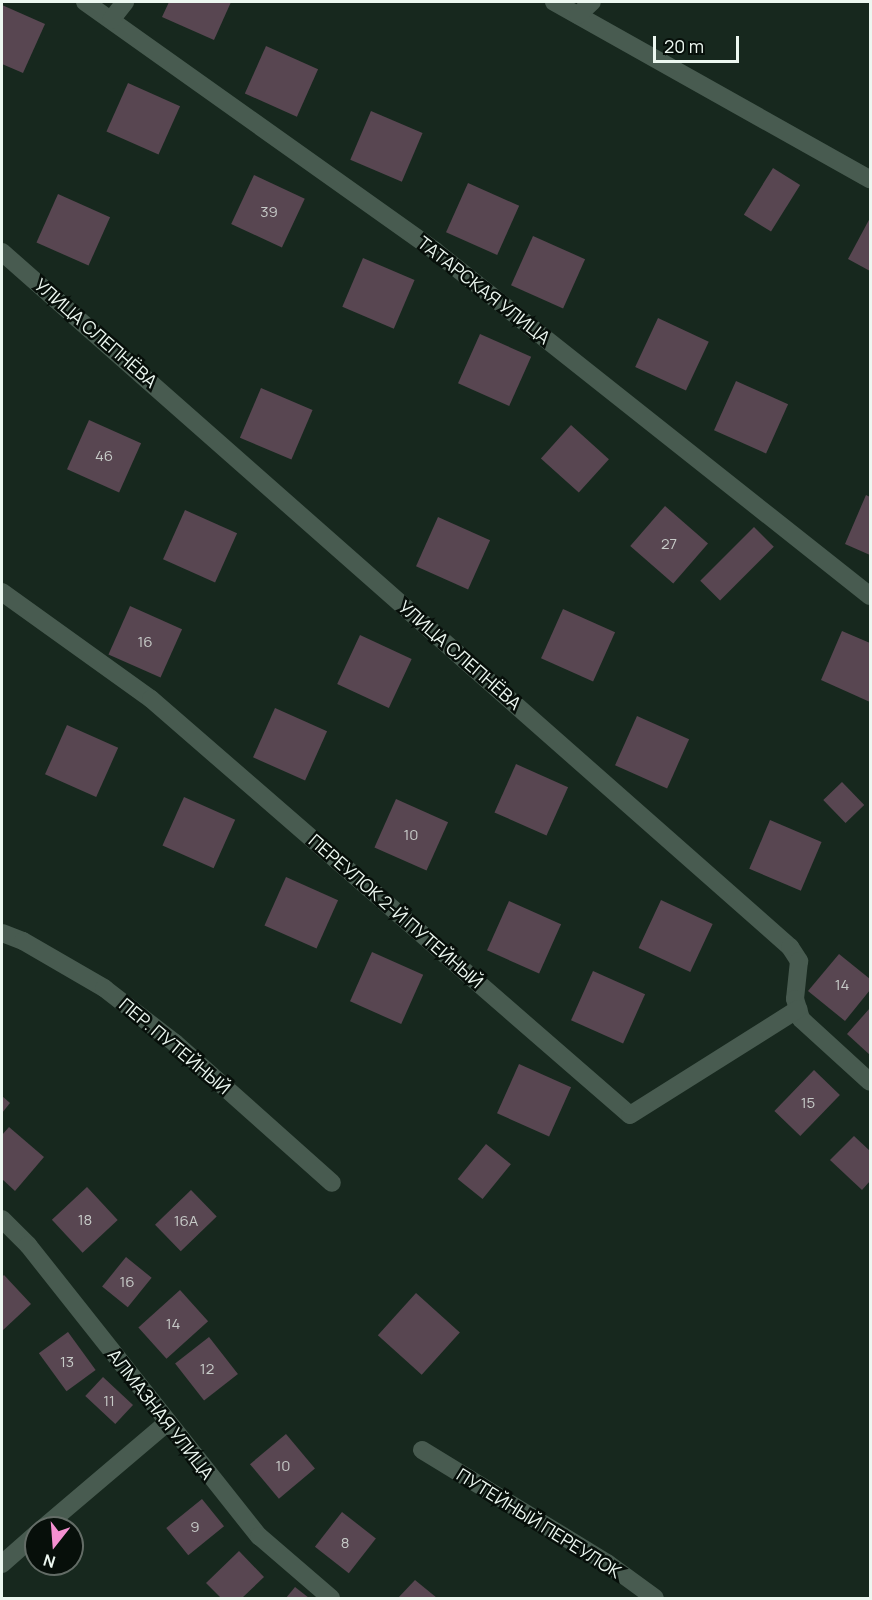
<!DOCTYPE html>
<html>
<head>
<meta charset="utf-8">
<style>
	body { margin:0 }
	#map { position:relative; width:872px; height:1600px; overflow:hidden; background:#17281e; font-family:Manrope,sans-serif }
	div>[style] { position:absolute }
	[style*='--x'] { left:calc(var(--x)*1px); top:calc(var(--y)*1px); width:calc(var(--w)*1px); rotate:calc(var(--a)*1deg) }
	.building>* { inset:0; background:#584651; transform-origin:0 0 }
	.street>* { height:18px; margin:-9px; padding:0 9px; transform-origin:9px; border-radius:9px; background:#485b50 }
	span { translate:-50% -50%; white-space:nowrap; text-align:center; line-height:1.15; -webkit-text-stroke:5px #070f0a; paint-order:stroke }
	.number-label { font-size:15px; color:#c7cbc8 }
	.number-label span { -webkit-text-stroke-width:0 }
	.street-label { font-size:18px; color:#ecf7f0 }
	.frame { position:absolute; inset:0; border:3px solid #ecf7f0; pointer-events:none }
	.north { position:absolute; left:24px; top:1516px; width:60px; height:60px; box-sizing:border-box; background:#070f0a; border:2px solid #636c66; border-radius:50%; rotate:197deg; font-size:16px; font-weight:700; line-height:24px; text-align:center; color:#ecf7f0 }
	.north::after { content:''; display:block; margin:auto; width:21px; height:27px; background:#f590d1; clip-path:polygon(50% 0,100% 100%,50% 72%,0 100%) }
	.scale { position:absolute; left:653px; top:36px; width:86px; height:27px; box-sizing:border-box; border:3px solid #ecf7f0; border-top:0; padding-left:8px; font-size:18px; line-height:21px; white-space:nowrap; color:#ecf7f0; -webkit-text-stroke:4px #070f0a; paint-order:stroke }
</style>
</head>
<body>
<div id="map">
	<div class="building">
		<i style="clip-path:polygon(169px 2px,231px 2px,214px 40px,162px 17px)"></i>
		<i style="clip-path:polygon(2px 5px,45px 24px,23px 73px,2px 64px)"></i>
		<i style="left:266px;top:46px;width:57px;height:52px;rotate:24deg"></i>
		<i style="left:128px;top:83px;width:57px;height:53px;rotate:24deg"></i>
		<i style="left:371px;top:111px;width:56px;height:53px;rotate:23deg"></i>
		<i style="left:773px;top:168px;width:32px;height:55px;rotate:32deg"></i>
		<i style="left:254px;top:175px;width:56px;height:54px;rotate:25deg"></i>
		<i style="left:468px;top:183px;width:56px;height:54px;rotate:24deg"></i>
		<i style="left:58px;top:194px;width:57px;height:53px;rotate:24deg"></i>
		<i style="clip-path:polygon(870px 218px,870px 271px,848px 259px)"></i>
		<i style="left:533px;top:236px;width:57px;height:54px;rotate:24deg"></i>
		<i style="left:363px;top:258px;width:56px;height:53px;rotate:23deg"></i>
		<i style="left:658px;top:318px;width:56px;height:54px;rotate:25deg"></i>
		<i style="left:480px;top:334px;width:56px;height:54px;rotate:24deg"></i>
		<i style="left:736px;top:381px;width:57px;height:54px;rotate:24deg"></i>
		<i style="left:261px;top:388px;width:56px;height:54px;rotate:23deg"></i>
		<i style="left:89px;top:420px;width:57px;height:54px;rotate:24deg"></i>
		<i style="left:571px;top:425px;width:51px;height:45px;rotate:42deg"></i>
		<i style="clip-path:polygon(866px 495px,870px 497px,870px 555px,845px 544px)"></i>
		<i style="left:665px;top:506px;width:57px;height:53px;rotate:41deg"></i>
		<i style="left:185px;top:510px;width:57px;height:54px;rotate:24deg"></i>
		<i style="left:438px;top:517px;width:57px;height:54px;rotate:24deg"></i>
		<i style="left:754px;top:527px;width:28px;height:76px;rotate:45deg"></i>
		<i style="left:130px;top:606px;width:57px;height:53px;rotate:24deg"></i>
		<i style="left:563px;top:609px;width:57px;height:54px;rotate:24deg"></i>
		<i style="clip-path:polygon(842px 631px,870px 643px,870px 702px,821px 680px)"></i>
		<i style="left:360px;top:635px;width:57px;height:54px;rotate:25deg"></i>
		<i style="left:275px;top:708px;width:57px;height:54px;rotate:24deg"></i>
		<i style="left:637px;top:716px;width:57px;height:54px;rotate:24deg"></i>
		<i style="left:67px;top:725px;width:56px;height:54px;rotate:24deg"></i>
		<i style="left:516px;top:764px;width:57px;height:53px;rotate:24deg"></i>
		<i style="left:842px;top:782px;width:32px;height:26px;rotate:46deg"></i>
		<i style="left:184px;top:797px;width:56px;height:53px;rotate:24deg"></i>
		<i style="left:396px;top:799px;width:57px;height:53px;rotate:24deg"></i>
		<i style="left:770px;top:820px;width:56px;height:53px;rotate:23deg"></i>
		<i style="left:286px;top:877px;width:57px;height:53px;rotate:24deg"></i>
		<i style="left:661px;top:900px;width:57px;height:53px;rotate:25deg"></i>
		<i style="left:509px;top:901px;width:57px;height:54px;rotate:24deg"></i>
		<i style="left:372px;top:952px;width:56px;height:54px;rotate:24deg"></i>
		<i style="clip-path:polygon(839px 954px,870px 979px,870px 990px,845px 1021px,808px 991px)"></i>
		<i style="left:593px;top:971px;width:57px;height:54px;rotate:24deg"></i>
		<i style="clip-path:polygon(870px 1008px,870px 1055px,847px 1034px)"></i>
		<i style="left:519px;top:1064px;width:57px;height:54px;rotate:24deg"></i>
		<i style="left:814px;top:1070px;width:36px;height:57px;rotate:44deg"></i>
		<i style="clip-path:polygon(2px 1096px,10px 1103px,2px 1113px)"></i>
		<i style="clip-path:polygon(9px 1127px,44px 1157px,15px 1191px,2px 1179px,2px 1135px)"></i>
		<i style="clip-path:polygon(854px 1136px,870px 1151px,870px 1181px,862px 1190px,830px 1160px)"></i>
		<i style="left:486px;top:1144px;width:32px;height:45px;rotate:39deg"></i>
		<i style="left:87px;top:1187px;width:45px;height:48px;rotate:47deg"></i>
		<i style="left:191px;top:1190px;width:37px;height:50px;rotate:46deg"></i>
		<i style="left:126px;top:1257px;width:33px;height:38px;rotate:39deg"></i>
		<i style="clip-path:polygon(4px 1275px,31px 1304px,2px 1331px,2px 1277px)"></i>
		<i style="left:180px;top:1290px;width:42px;height:56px;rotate:48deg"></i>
		<i style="left:416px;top:1293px;width:59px;height:57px;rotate:42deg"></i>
		<i style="left:68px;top:1332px;width:47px;height:36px;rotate:54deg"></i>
		<i style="left:209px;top:1337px;width:47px;height:43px;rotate:52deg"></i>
		<i style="left:103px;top:1377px;width:41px;height:26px;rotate:43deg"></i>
		<i style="left:286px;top:1434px;width:45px;height:47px;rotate:50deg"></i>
		<i style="left:202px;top:1499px;width:35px;height:46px;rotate:51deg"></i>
		<i style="left:342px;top:1512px;width:43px;height:44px;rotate:38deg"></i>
		<i style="clip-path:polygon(239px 1551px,264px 1577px,242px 1598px,221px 1598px,206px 1583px)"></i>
		<i style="clip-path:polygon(415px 1580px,437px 1598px,398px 1598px)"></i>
		<i style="clip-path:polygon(295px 1587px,309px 1598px,286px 1598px)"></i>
	</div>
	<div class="street">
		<i style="--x:85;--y:2;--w:430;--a:35.4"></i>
		<i style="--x:435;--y:251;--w:555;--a:38.42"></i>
		<i style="--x:554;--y:2;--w:362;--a:29.3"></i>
		<i style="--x:578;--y:15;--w:19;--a:-43"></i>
		<i style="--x:111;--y:20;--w:23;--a:-52"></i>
		<i style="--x:2;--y:252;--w:1051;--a:41.41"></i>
		<i style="--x:790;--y:947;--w:17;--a:57"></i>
		<i style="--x:799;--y:961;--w:38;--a:96"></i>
		<i style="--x:795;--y:999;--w:21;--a:73"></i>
		<i style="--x:801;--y:1019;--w:93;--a:42.4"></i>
		<i style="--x:2;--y:592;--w:183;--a:35.7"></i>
		<i style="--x:151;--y:699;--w:634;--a:40.97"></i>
		<i style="--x:630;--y:1115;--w:199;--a:-32.2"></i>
		<i style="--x:2;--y:933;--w:22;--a:21"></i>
		<i style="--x:23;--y:941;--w:94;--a:30.1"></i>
		<i style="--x:104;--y:988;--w:90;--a:37.8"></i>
		<i style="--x:175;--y:1043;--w:210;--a:41.7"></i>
		<i style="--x:2;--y:1219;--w:37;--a:45"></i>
		<i style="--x:28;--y:1245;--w:372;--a:51.6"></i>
		<i style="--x:259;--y:1536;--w:95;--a:40.7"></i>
		<i style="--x:422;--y:1450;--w:217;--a:31.4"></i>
		<i style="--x:607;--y:1563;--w:59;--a:36.1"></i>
		<i style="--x:43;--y:1528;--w:164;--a:-40.3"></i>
		<i style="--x:2;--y:1564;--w:45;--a:-41.4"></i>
	</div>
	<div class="number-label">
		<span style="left:269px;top:212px">39</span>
		<span style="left:104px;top:456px">46</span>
		<span style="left:669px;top:544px">27</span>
		<span style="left:145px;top:642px">16</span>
		<span style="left:411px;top:835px">10</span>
		<span style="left:842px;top:985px">14</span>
		<span style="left:808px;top:1103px">15</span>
		<span style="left:85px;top:1220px">18</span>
		<span style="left:186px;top:1221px">16А</span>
		<span style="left:127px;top:1282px">16</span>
		<span style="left:173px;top:1324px">14</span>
		<span style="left:67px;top:1362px">13</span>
		<span style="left:207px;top:1369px">12</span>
		<span style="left:109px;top:1401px">11</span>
		<span style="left:283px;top:1466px">10</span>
		<span style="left:195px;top:1527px">9</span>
		<span style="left:345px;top:1543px">8</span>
	</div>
	<div class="street-label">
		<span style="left:484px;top:290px;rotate:38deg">ТАТАРСКАЯ УЛИЦА</span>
		<span style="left:96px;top:333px;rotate:41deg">УЛИЦА СЛЕПНЁВА</span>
		<span style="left:460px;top:655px;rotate:41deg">УЛИЦА СЛЕПНЁВА</span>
		<span style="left:396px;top:911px;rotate:41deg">ПЕРЕУЛОК 2-Й ПУТЕЙНЫЙ</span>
		<span style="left:175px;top:1046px;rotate:40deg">ПЕР. ПУТЕЙНЫЙ</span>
		<span style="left:161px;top:1414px;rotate:52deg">АЛМАЗНАЯ УЛИЦА</span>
		<span style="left:539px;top:1523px;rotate:32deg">ПУТЕЙНЫЙ ПЕРЕУЛОК</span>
	</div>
	<div class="frame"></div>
	<div class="north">N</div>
	<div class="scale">20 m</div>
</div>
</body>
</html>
